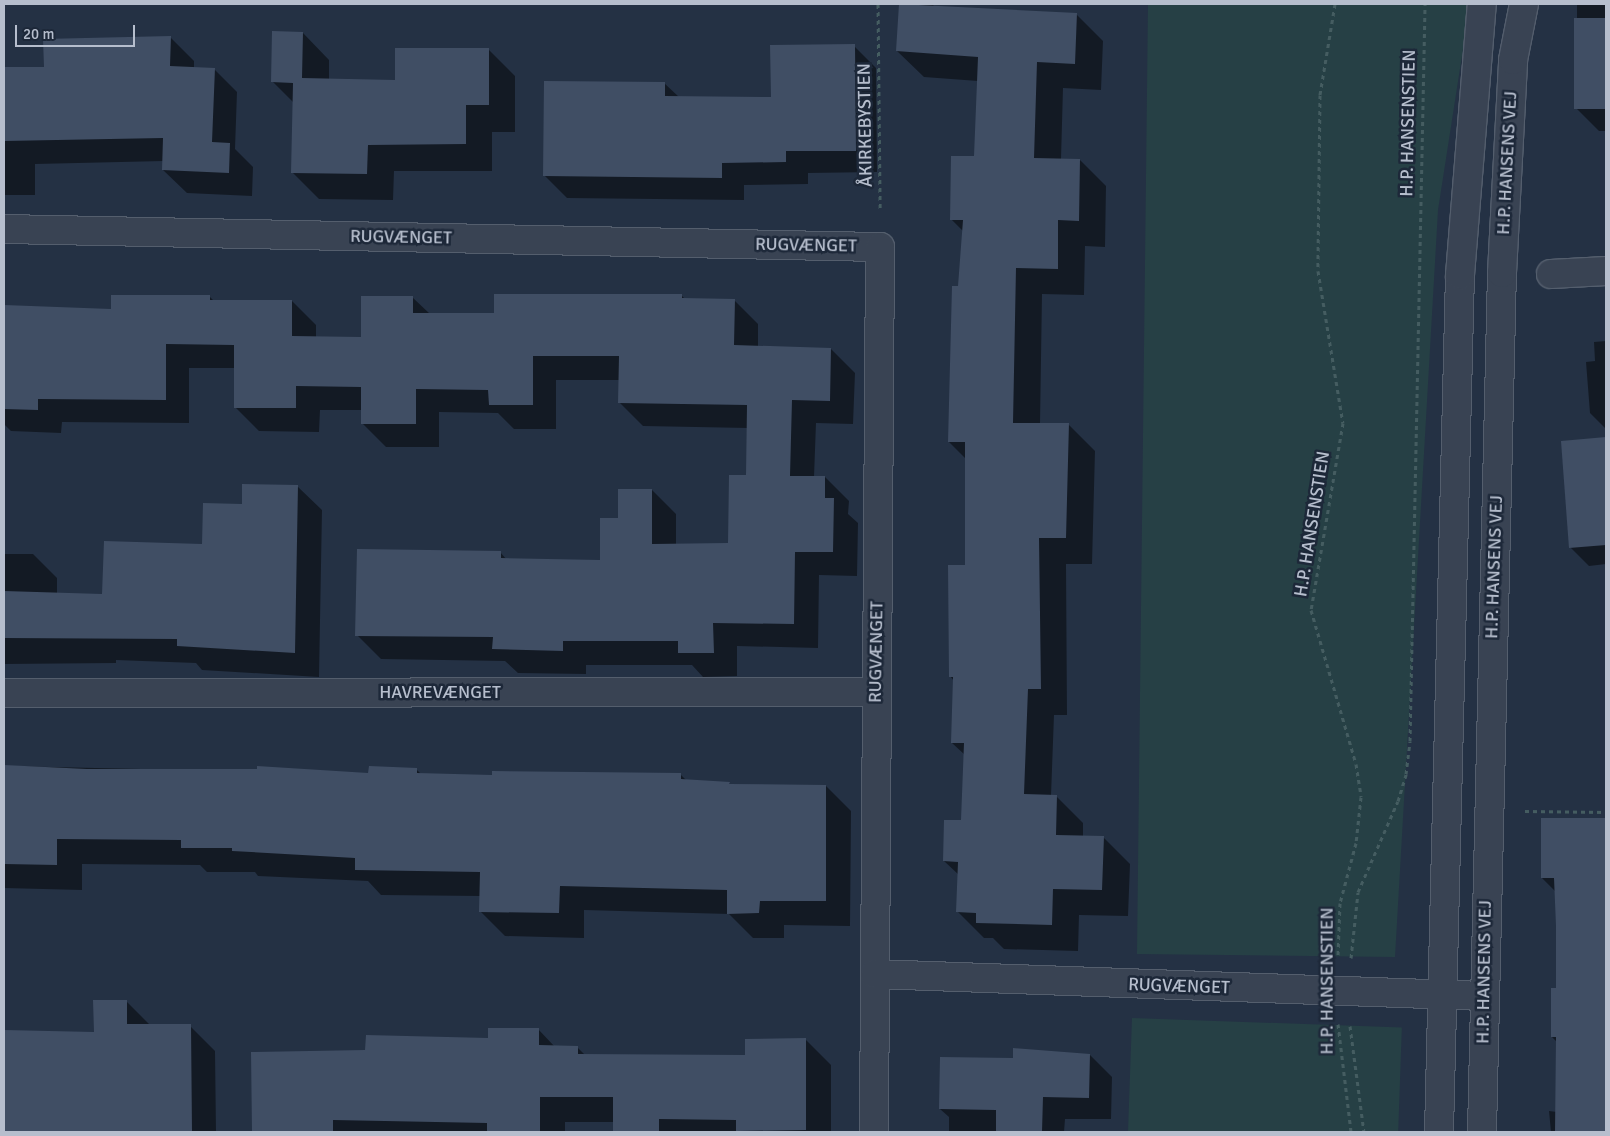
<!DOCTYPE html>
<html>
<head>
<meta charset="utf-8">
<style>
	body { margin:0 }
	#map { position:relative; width:1610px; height:1136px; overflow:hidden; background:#243144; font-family:Signika,sans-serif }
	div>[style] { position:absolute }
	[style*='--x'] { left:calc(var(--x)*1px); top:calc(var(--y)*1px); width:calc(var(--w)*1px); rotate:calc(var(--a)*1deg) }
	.green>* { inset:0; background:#264045; transform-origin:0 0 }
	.shadow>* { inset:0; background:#0007 }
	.building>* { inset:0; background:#404e64; transform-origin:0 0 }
	.path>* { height:3px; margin-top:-1.5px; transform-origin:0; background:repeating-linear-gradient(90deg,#455d61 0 4px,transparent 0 8px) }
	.roads { filter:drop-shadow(1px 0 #545e6d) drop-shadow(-1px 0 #545e6d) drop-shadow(0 1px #545e6d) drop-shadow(0 -1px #545e6d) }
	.minor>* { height:28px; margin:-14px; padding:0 14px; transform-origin:14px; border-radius:14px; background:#394353 }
	.tertiary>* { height:28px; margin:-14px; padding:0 14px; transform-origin:14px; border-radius:14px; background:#394353 }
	span { translate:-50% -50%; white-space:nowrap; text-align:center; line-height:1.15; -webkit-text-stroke:5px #1d2839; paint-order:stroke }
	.street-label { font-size:18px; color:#b6becd }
	.frame { position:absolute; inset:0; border:5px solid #b6becd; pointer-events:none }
	.scale { position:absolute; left:15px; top:25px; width:120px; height:22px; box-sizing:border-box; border:2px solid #b6becd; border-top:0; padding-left:6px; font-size:15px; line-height:18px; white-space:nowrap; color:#b6becd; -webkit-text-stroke:4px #1d2839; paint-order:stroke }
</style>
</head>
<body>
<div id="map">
	<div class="green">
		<i style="clip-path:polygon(1148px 4px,1470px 4px,1438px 210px,1395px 957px,1137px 954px)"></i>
		<i style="left:1132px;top:1018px;width:270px;height:114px;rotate:2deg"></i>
	</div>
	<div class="shadow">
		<i style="clip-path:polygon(900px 4px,932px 4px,937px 9px,1076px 14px,1103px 41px,1101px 90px,1063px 88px,1061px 159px,1080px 160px,1106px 186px,1105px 247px,1085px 246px,1084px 295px,1042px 294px,1040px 424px,1068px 424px,1095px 451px,1092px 564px,1066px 564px,1067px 715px,1054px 715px,1051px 796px,1057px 797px,1083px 823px,1083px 837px,1103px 837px,1130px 864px,1128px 916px,1079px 915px,1078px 951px,1004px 949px,993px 938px,984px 938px,957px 911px,959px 875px,944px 861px,963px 822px,965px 755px,952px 743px,954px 681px,950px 676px,967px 566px,966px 459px,949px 442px,963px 231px,951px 219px,975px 158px,978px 81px,924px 77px,897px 51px)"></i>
		<i style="clip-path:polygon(1577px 4px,1606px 4px,1606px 135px,1606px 131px,1599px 131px,1577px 109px)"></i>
		<i style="clip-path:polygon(303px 33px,329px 60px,329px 80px,396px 81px,488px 49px,515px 76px,515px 132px,492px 132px,492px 171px,394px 171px,393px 200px,319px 199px,292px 172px,294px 103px,273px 82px)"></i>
		<i style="clip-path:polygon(171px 38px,194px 61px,194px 68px,214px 69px,237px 92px,235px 149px,253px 167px,252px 196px,187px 193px,163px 170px,164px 161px,35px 164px,35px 195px,4px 195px,4px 69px,45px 69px)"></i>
		<i style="clip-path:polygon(854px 46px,876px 68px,877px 172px,808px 173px,808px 184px,744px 185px,744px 200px,567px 198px,545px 176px,664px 83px,679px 97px,772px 98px)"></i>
		<i style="clip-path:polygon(681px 295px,685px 299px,734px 300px,758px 324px,758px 347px,831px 349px,855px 373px,853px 424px,816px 423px,814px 477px,825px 477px,849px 501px,848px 514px,858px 523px,857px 576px,819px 575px,818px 648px,737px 646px,737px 676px,703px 677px,692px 665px,586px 665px,586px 674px,518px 673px,505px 661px,381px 659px,357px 635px,500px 552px,507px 560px,601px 561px,619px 519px,652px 490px,676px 514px,676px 545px,729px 545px,747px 476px,748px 428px,643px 426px,619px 402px,619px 380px,556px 380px,556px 429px,514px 429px,498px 413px,439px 412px,439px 447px,386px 447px,362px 423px,362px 410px,320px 410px,319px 432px,259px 431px,235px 407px,235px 368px,189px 368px,189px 423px,62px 422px,61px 433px,11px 431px,4px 424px,4px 307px,112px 310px,210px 297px,215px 302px,292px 301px,316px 325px,316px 338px,363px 338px,412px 297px,430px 314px,495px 315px)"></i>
		<i style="clip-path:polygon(1606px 341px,1606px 429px,1590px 413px,1586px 362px,1595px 361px,1594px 342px)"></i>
		<i style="clip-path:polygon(1606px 438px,1606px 564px,1589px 566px,1570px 547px,1562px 442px)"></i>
		<i style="clip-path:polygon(297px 486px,322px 510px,319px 677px,202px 670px,196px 663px,116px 660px,116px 663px,4px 664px,4px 554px,33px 554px,57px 578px,57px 594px,103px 596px,203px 546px,243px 505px)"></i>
		<i style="clip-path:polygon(4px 766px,370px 774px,416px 769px,422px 775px,493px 776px,680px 774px,687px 781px,732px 786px,826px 786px,851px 811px,850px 926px,784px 925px,784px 938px,753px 938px,729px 914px,584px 910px,584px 938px,505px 936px,480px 911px,481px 896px,381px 895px,368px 881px,258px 876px,255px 872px,207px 872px,200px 865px,82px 864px,82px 890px,4px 888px)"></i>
		<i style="clip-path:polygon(1542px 819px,1606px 819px,1606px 1132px,1551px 1132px,1549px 1111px,1557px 1112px,1557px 1042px,1552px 1037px,1557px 989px,1556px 892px,1542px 878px)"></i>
		<i style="clip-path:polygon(126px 1001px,151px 1026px,190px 1026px,215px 1051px,216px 1132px,4px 1132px,4px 1032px,95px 1033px)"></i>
		<i style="clip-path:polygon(538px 1029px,555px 1047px,577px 1047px,585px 1055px,746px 1057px,805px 1039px,831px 1065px,831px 1132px,614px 1132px,614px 1122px,565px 1122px,565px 1132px,253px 1131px,367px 1051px,489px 1039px)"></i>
		<i style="clip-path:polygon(1090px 1055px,1112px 1077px,1111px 1119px,1065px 1119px,1064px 1132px,949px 1132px,949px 1117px,940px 1109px,1014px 1059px)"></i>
	</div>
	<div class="building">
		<i style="clip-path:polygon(899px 4px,1077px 13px,1075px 64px,1037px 62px,1034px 158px,1080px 159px,1079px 221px,1058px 220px,1058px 269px,1016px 268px,1013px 423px,1069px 423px,1066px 538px,1039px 538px,1041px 689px,1028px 689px,1024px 794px,1057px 795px,1056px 835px,1104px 836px,1102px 890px,1053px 889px,1052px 925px,976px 923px,976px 913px,956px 912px,958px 862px,943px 861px,944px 820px,961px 820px,964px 743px,951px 743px,953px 677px,949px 677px,948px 565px,965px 565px,965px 442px,948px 442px,952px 286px,958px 286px,963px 220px,950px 220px,951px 156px,974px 156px,978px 57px,896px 51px)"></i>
		<i style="left:1606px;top:18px;width:91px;height:32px;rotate:90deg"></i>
		<i style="clip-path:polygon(272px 31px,303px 32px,302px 78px,395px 80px,395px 48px,489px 48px,489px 105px,466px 105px,466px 144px,368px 145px,367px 174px,291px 173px,293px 83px,271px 82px)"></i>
		<i style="clip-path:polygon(171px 36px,170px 66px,215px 68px,212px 142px,230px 143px,229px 173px,162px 170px,163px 138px,4px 141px,4px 67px,44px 67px,43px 39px)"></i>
		<i style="clip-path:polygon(855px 44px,856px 151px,786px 151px,786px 162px,722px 163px,722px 178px,543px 176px,544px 81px,665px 82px,665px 96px,771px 97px,770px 45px)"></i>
		<i style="clip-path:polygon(494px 294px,682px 294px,682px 298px,735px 299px,734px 345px,831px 348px,830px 401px,792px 400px,790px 476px,825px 476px,825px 498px,834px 498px,833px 552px,795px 552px,794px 624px,713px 623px,714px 653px,678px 653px,678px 641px,563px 641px,563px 651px,492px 649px,493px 637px,355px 636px,357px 549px,501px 551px,501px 558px,600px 560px,600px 518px,618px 518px,618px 489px,652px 489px,652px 544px,728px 543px,729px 475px,746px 475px,747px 405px,618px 403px,619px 356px,533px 356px,533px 405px,489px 405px,488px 390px,416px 389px,416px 424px,361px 424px,361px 387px,296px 386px,296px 408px,234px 408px,234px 345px,166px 344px,166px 400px,38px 399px,38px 410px,4px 409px,4px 305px,111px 309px,111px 295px,210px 295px,210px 300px,292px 300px,292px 336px,361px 337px,361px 296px,413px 296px,413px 313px,494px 313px)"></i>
		<i style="clip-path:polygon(1606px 437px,1606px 545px,1569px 548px,1561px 441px)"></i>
		<i style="clip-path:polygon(242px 484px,298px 485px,295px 653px,177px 646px,177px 639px,4px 638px,4px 591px,102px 594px,104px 541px,202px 544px,203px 503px,242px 504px)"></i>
		<i style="clip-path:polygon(4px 765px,87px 769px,257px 769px,257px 766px,368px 773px,369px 766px,417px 768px,417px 773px,492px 775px,492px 771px,681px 773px,681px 779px,730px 782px,729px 784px,826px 785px,826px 901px,760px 901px,759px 913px,727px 914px,727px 890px,560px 886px,559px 913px,479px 912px,480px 872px,355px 870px,355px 858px,232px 851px,232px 848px,181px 848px,181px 840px,57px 839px,57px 865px,4px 864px)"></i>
		<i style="clip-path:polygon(1541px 818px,1606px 818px,1606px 1132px,1555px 1132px,1556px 1037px,1551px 1037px,1551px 988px,1556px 988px,1556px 926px,1554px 878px,1541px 878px)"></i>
		<i style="clip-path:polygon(93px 1000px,127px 1000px,127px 1024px,191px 1024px,192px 1132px,4px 1131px,4px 1030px,94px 1032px)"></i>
		<i style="clip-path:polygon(488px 1028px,539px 1028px,539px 1045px,578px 1046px,578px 1054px,745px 1055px,745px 1039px,806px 1038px,806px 1130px,736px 1131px,736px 1120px,659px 1119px,659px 1132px,613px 1132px,613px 1097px,540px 1097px,540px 1132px,487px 1132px,487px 1123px,333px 1120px,333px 1131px,252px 1132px,251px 1052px,365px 1050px,366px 1035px,488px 1038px)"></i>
		<i style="clip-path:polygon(1013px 1048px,1090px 1054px,1089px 1098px,1043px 1097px,1042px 1132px,996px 1132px,996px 1110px,939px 1109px,940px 1057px,1013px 1058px)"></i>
	</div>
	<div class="path">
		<i style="--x:878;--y:4;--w:207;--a:89.4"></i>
		<i style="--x:1335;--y:4;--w:92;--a:99.4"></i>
		<i style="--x:1320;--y:95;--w:176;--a:90.7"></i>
		<i style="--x:1318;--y:271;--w:154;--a:80.7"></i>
		<i style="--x:1343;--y:423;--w:190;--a:99.7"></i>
		<i style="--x:1311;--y:610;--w:160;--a:73.7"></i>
		<i style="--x:1356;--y:764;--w:33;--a:81"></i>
		<i style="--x:1361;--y:797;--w:46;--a:96.2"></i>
		<i style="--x:1356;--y:843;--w:62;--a:104.9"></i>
		<i style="--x:1340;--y:903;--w:52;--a:92.2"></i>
		<i style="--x:1525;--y:811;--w:81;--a:0.7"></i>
		<i style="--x:1351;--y:958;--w:66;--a:-83.9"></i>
		<i style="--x:1358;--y:892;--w:99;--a:-66.3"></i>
		<i style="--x:1398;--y:801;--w:28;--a:-73"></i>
		<i style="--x:1406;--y:774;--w:33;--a:-83"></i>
		<i style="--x:1410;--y:741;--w:737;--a:-88.83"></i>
		<i style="--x:1338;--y:1024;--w:109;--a:83.1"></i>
		<i style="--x:1350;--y:1026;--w:107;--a:82.5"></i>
	</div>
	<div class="roads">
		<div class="minor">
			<i style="--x:4;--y:229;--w:876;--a:1.18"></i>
			<i style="--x:880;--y:247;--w:885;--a:90.39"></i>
			<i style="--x:1551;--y:274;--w:55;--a:-3.1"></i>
			<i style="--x:4;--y:693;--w:872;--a:-0.07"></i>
			<i style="--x:875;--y:974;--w:609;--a:2.07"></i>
		</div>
		<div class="tertiary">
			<i style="--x:1439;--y:1132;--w:857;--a:-88.6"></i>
			<i style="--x:1460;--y:275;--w:272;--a:-85.4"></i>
			<i style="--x:1482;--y:1132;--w:859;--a:-88.67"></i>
			<i style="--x:1502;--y:273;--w:213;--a:-87"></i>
			<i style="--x:1513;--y:60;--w:57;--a:-78.9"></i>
		</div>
	</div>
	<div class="street-label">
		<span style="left:1408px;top:123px;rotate:-89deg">H.P. HANSENSTIEN</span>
		<span style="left:865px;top:125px;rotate:-91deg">ÅKIRKEBYSTIEN</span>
		<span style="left:1507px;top:163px;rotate:-87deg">H.P. HANSENS VEJ</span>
		<span style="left:401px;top:237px;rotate:1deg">RUGVÆNGET</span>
		<span style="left:806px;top:245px;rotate:1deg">RUGVÆNGET</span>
		<span style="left:1312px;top:524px;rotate:-81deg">H.P. HANSENSTIEN</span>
		<span style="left:1494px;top:567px;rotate:-88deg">H.P. HANSENS VEJ</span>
		<span style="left:876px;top:652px;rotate:-89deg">RUGVÆNGET</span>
		<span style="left:440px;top:692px">HAVREVÆNGET</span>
		<span style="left:1484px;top:972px;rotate:-89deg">H.P. HANSENS VEJ</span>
		<span style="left:1327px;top:981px;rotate:-90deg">H.P. HANSENSTIEN</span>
		<span style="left:1179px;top:986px;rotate:2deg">RUGVÆNGET</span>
	</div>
	<div class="frame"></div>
	<div class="scale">20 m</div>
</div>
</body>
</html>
